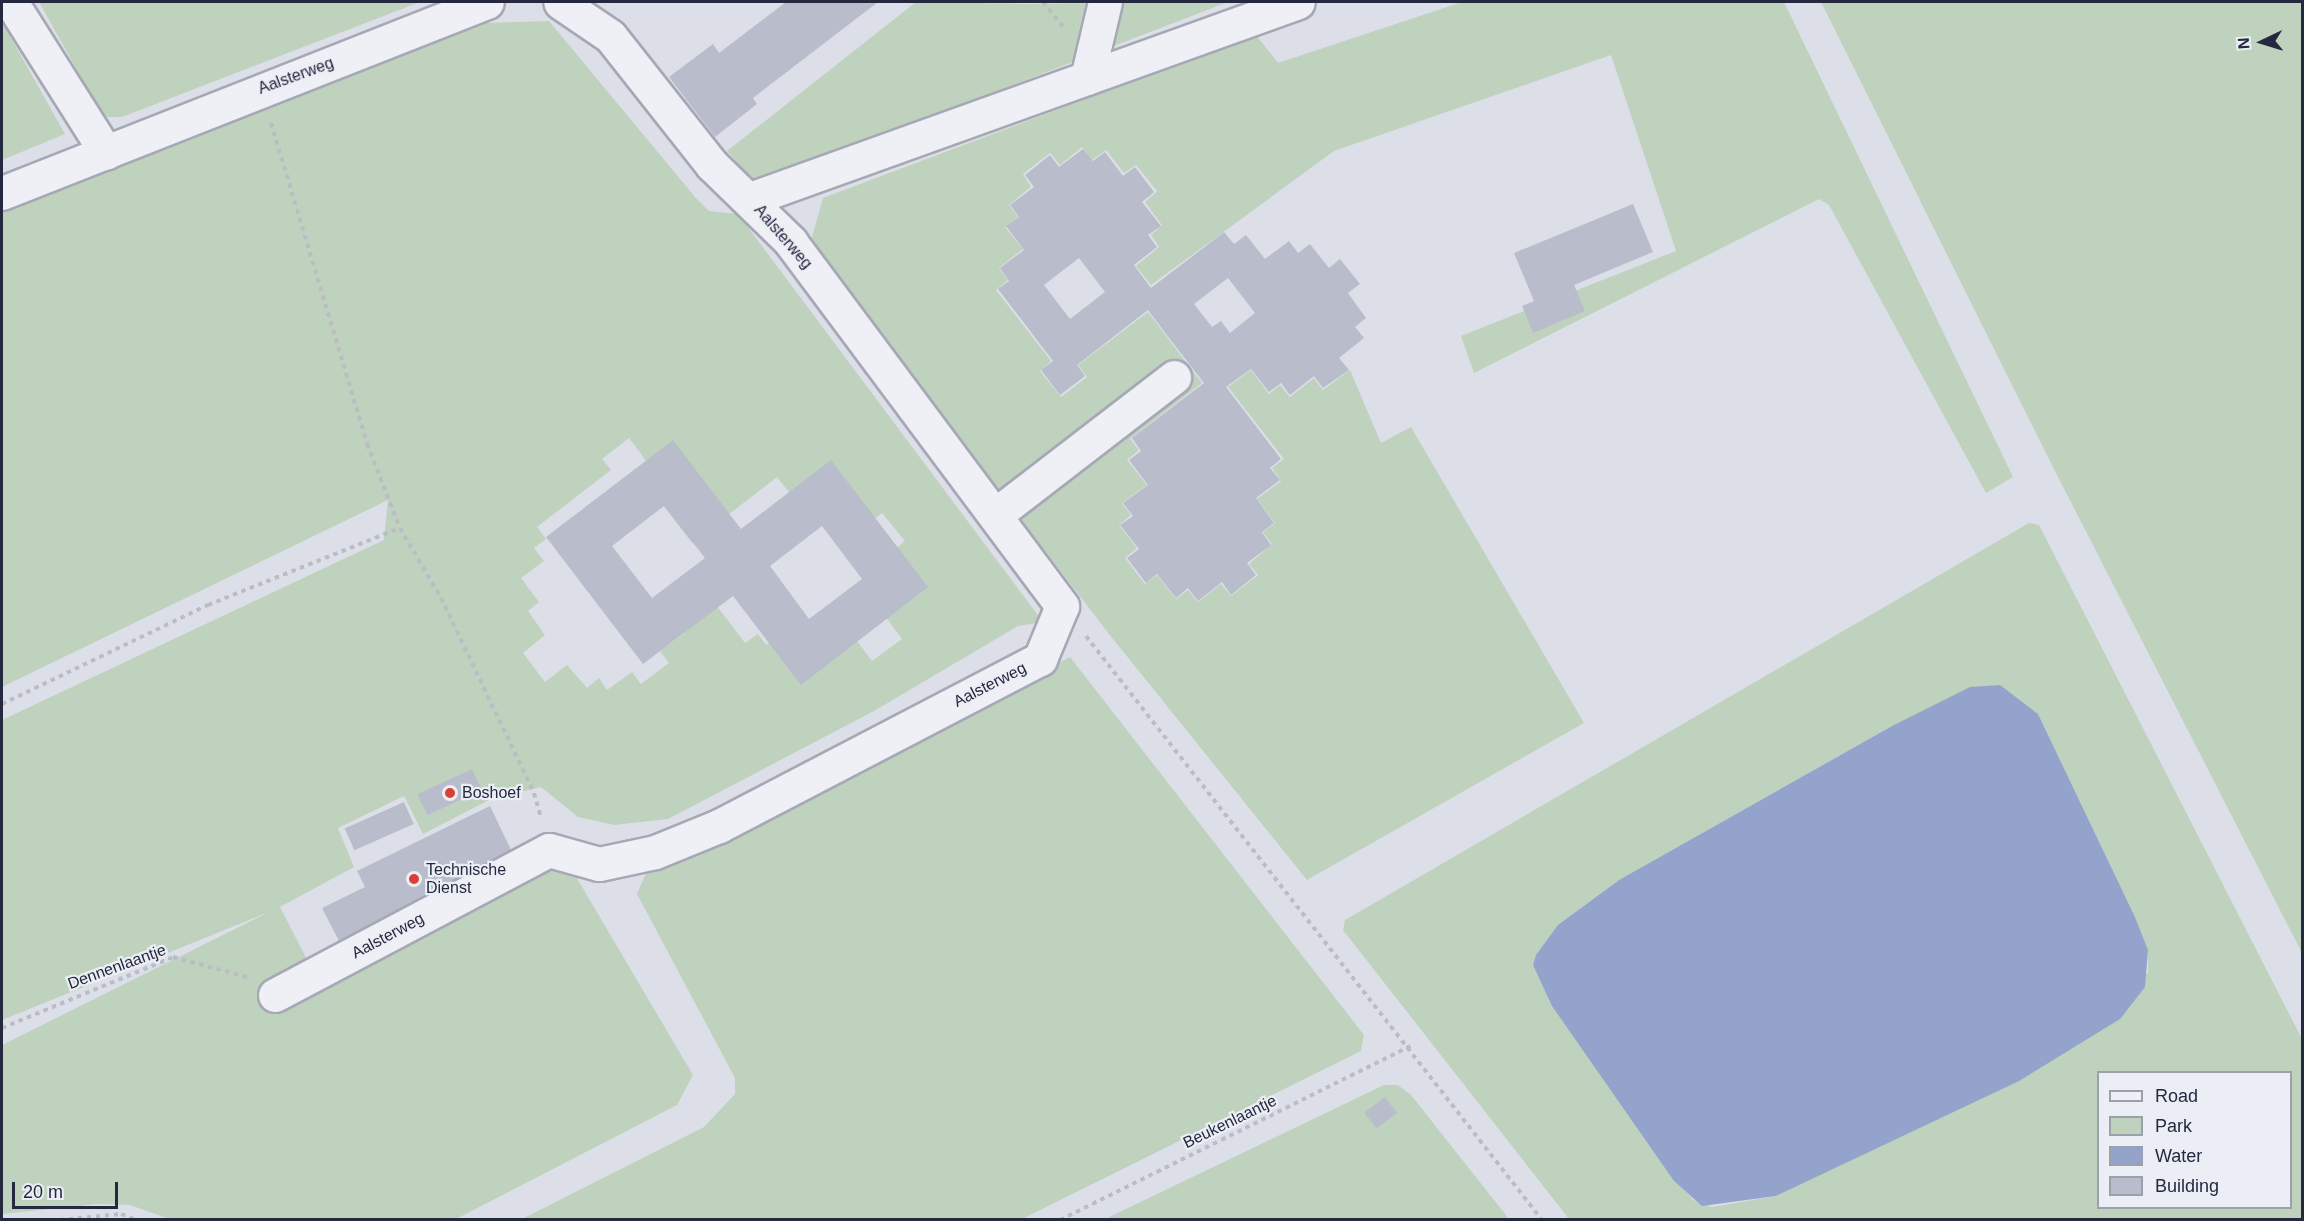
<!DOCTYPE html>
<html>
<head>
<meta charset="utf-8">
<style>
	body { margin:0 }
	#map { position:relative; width:2304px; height:1221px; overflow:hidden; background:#dddfe8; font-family:Helvetica,sans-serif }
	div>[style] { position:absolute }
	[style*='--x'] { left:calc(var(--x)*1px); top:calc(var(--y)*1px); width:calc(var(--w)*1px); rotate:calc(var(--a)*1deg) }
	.green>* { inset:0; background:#bed2bd }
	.water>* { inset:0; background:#94a3cb }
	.building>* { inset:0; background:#b9bccb; transform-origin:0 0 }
	.path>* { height:4px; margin-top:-2px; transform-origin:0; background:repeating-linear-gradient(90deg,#babcc6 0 4.5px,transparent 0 9px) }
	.roads { filter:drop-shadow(2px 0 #a6a8b5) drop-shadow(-2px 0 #a6a8b5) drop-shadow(0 2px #a6a8b5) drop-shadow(0 -2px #a6a8b5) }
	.minor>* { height:33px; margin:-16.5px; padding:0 16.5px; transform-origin:16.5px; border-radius:16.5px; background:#eff0f6 }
	.dots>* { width:16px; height:16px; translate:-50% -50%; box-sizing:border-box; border:3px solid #eceef5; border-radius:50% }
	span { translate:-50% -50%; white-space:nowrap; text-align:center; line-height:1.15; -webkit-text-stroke:4.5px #eceef5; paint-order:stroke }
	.street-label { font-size:16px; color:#25293f }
	.poi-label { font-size:16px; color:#25293f }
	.left { translate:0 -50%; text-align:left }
	.frame { position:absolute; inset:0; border:3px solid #25293f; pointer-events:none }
	.legend { position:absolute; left:2097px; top:1071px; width:195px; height:138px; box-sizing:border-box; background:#eceef5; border:2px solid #9c9fac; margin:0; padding:8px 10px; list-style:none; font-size:18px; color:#25293f }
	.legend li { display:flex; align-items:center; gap:12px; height:30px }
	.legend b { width:30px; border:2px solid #9c9fac }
	.north { position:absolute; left:2232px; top:12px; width:60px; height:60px; -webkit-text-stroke:4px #eceef5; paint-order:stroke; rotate:266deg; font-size:16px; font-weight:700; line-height:24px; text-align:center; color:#25293f }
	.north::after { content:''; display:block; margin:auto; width:21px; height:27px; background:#25293f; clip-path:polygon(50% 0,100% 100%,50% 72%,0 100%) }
	.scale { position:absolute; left:12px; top:1182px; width:106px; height:27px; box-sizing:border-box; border:3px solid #25293f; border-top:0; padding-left:8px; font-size:18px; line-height:21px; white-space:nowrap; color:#25293f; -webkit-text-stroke:4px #eceef5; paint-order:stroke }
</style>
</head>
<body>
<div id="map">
	<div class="green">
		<i style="clip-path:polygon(39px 2px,420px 2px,122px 117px,103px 117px)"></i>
		<i style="clip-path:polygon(916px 2px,1025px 4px,1228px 2px,767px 180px,751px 178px,727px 151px)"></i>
		<i style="clip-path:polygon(1462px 2px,1784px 2px,2013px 477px,1986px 493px,1829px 205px,1819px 199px,1474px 373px,1461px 336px,1676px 251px,1611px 55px,1334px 151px,1151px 285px,1136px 266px,1159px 247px,1151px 235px,1162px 225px,1145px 202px,1157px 191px,1136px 165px,1124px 173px,1106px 150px,1092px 160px,1082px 147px,1060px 165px,1050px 153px,1023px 174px,1031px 187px,1009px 205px,1018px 217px,1005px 227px,1023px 249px,999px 268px,1008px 280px,996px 290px,1051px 361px,1040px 371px,1061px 397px,1087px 377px,1078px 365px,1148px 312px,1202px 383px,1130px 439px,1139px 450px,1127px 460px,1147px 485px,1122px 503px,1131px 515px,1119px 525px,1137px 548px,1125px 558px,1145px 584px,1157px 575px,1176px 599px,1188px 590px,1198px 602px,1221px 584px,1231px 596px,1258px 575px,1249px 564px,1272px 544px,1263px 532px,1275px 523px,1257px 499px,1281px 481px,1272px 468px,1284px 459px,1228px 387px,1251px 370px,1269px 394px,1280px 385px,1290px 397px,1314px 378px,1323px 390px,1350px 370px,1381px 443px,1411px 427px,1584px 723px,1307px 880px,1109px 634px,810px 244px,823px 198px,1256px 35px,1278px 63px)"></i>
		<i style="clip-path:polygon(1821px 2px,2302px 2px,2302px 953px,2056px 473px)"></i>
		<i style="clip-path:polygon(evenodd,549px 21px,695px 197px,709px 211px,738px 214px,1043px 622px,1018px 626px,874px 711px,668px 819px,614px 825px,578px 817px,541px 787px,491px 799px,423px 834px,404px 796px,338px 828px,354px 867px,280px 907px,319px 983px,550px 868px,575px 875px,693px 1075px,677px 1105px,456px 1219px,172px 1220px,130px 1205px,98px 1204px,2px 1214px,2px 1045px,269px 912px,2px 1020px,2px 720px,384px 540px,388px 500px,2px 687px,2px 208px,481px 23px,549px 21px,629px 438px,650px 466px,640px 475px,692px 543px,777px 477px,806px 513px,870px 522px,882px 513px,905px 541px,893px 551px,885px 616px,902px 639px,872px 661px,854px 637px,778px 636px,766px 645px,758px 634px,745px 643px,690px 571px,675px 620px,685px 633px,660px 651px,669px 663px,641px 684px,632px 672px,607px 690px,599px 678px,587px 688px,567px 665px,545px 682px,523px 653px,545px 635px,528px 611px,539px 602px,521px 578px,544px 561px,534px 548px,546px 539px,537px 527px,611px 470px,602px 459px,629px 438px)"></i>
		<i style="clip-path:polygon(2px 22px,65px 134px,2px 160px)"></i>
		<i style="clip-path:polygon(evenodd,2029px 523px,2039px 525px,2302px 1039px,2302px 1219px,1569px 1219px,1343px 930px,1345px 920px,2029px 523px,2038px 714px,2135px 917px,2148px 950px,2148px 973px,1776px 1196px,1712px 1207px,1695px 1201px,1674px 1180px,1558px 925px,1619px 880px,1892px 726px,2038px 714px,2029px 523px,2098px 1072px,2290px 1072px,2290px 1208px,2098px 1208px,2098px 1072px)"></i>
		<i style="clip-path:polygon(1070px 657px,1364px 1035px,1361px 1051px,1022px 1219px,520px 1220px,704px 1127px,735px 1094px,735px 1078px,637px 894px,646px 873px)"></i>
		<i style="clip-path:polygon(1384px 1085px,1398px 1085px,1411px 1095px,1509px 1219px,1103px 1220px)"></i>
	</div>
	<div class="water">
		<i style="clip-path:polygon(2000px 685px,2038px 714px,2135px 917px,2148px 950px,2145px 987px,2120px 1019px,2019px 1081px,1776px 1196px,1702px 1206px,1674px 1181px,1552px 1006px,1533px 965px,1536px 955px,1558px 925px,1619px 880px,1892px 726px,1970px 687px)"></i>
	</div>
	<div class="building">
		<i style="clip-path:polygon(786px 2px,878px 2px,753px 98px,757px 104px,715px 137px,669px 77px,713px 44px,719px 53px)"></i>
		<i style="clip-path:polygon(evenodd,1083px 149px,1093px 161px,1105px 152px,1123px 176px,1135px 167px,1154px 192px,1142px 202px,1161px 226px,1148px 235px,1157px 247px,1134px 265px,1151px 288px,1224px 232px,1234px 244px,1246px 235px,1265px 259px,1289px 241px,1298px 253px,1310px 244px,1329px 268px,1340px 259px,1360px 284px,1348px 293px,1366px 318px,1355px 327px,1364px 338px,1339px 358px,1349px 370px,1323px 388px,1314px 376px,1290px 395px,1281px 383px,1269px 392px,1251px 369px,1226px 387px,1281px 459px,1270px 468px,1280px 480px,1256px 498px,1274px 523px,1262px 532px,1271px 545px,1247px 563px,1256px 575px,1231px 595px,1222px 582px,1198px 601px,1188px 588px,1176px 598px,1157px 574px,1146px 583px,1127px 558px,1139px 549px,1120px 525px,1133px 516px,1123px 503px,1148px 485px,1129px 460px,1141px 451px,1132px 438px,1204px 383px,1166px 334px,1148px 310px,1077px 365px,1085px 376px,1060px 395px,1041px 370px,1053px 361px,998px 289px,1009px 281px,1000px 268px,1024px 250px,1006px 226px,1019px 217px,1010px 205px,1034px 187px,1025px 175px,1050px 155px,1059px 167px,1083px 149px,1079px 258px,1105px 292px,1070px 319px,1044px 285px,1079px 258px,1083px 149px,1228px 278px,1255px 313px,1230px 333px,1221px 321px,1212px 327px,1194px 304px,1228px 278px)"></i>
		<i style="clip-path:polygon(1633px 204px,1653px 252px,1574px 285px,1585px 311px,1533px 333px,1522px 306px,1534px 301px,1514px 253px)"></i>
		<i style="clip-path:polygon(evenodd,673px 440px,741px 529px,831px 460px,928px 587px,801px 685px,733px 596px,643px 664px,546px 537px,673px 440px,664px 506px,705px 558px,652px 598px,612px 546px,664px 506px,673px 440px,822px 526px,862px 579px,809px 619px,770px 566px,822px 526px)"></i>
		<i style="left:472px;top:769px;width:23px;height:60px;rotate:65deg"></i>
		<i style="left:404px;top:802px;width:24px;height:65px;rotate:66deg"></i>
		<i style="clip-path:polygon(490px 806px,514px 856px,339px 941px,322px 908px,365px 887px,357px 871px)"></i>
		<i style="left:1385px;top:1097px;width:20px;height:26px;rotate:53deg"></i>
	</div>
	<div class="path">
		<i style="--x:1043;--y:2;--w:32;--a:51"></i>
		<i style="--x:271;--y:123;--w:335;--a:73.3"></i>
		<i style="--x:367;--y:444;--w:90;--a:68.6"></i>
		<i style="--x:400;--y:528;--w:81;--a:59.6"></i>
		<i style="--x:441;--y:598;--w:216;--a:64.5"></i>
		<i style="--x:534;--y:793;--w:26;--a:74"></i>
		<i style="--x:1086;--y:636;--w:741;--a:52.02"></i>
		<i style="--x:2;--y:704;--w:229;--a:-25.7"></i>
		<i style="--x:208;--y:605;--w:207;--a:-21.9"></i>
		<i style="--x:2;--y:1028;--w:185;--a:-22.5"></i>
		<i style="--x:173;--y:957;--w:77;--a:15.1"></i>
		<i style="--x:60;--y:1220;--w:61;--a:-5.6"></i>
		<i style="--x:121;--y:1214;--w:17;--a:21"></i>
		<i style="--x:1060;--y:1220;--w:392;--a:-26.4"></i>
	</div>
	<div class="roads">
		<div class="minor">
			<i style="--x:11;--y:2;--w:178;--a:57.7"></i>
			<i style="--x:1087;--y:78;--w:78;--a:-76.7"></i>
			<i style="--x:2;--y:193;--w:521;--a:-21.5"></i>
			<i style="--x:750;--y:199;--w:582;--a:-19.77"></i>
			<i style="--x:995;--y:515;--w:226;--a:-37.6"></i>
			<i style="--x:275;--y:995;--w:310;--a:-27.9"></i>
			<i style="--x:549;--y:850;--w:52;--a:15.6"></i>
			<i style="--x:599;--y:864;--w:57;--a:-12.1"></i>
			<i style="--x:655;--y:852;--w:69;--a:-22.1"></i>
			<i style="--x:719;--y:826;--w:362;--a:-27.5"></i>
			<i style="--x:1040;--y:659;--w:57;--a:-67.5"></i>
			<i style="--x:1062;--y:606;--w:454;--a:-126.7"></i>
			<i style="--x:791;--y:242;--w:110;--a:-135.7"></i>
			<i style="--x:712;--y:165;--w:164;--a:-128.3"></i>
			<i style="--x:610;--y:36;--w:60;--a:-145.8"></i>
		</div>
	</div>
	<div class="dots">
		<i style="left:450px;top:793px;background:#d84037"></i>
		<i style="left:414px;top:879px;background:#d84037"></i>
	</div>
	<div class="street-label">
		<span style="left:296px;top:76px;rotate:-20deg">Aalsterweg</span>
		<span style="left:783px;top:237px;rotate:49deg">Aalsterweg</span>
		<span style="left:990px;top:685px;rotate:-27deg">Aalsterweg</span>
		<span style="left:388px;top:936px;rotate:-28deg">Aalsterweg</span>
		<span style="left:117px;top:967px;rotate:-20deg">Dennenlaantje</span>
		<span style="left:1230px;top:1122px;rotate:-26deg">Beukenlaantje</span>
	</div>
	<div class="poi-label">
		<span class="left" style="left:462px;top:793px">Boshoef</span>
		<span class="left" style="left:426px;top:879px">Technische<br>Dienst</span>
	</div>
	<div class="frame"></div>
	<ul class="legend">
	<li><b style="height:8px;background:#eff0f6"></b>Road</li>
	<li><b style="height:16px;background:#bed2bd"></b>Park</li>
	<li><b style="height:16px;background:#94a3cb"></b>Water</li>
	<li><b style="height:16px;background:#b9bccb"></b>Building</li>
	</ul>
	<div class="north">N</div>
	<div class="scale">20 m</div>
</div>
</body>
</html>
